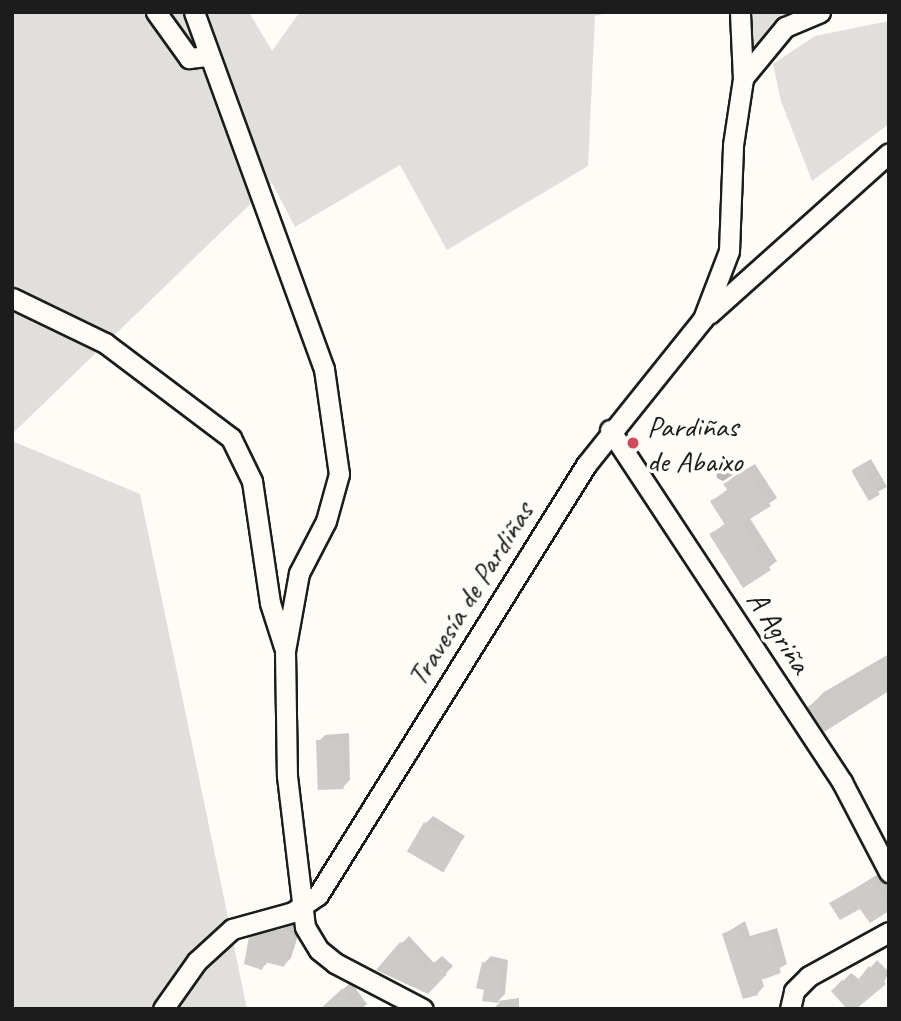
<!DOCTYPE html>
<html>
<head>
<meta charset="utf-8">
<style>
	body { margin:0 }
	#map { position:relative; width:901px; height:1021px; overflow:hidden; background:#fdfcf7; font-family:Caveat,sans-serif }
	div>[style] { position:absolute }
	[style*='--x'] { left:calc(var(--x)*1px); top:calc(var(--y)*1px); width:calc(var(--w)*1px); rotate:calc(var(--a)*1deg) }
	.green>* { inset:0; background:#e0dfdb }
	.water>* { inset:0; background:#b7b6b2 }
	.shadow>* { inset:0; background:#0003; transform-origin:0 0 }
	.building>* { inset:0; background:#cccbc8; transform-origin:0 0 }
	.roads { filter:drop-shadow(2px 0 #1c1c1c) drop-shadow(-2px 0 #1c1c1c) drop-shadow(0 2px #1c1c1c) drop-shadow(0 -2px #1c1c1c) }
	.minor>* { height:19px; margin:-9.5px; padding:0 9.5px; transform-origin:9.5px; border-radius:9.5px; background:#fdfcf7 }
	.dots>* { width:19px; height:19px; translate:-50% -50%; box-sizing:border-box; border:4px solid #fdfcf7; border-radius:50% }
	span { translate:-50% -50%; white-space:nowrap; text-align:center; line-height:1.15; -webkit-text-stroke:7px #fdfcf7; paint-order:stroke }
	.poi-label { font-size:30px; color:#1c1c1c }
	.left { translate:0 -50%; text-align:left }
	.street-label { font-size:30px; color:#1c1c1c }
	.frame { position:absolute; inset:0; border:14px solid #1c1c1c; pointer-events:none }
</style>
</head>
<body>
<div id="map">
	<div class="green">
		<i style="clip-path:polygon(12px 12px,249px 12px,272px 51px,300px 12px,612px 12px,595px 16px,588px 166px,447px 250px,400px 165px,295px 227px,272px 183px,12px 434px)"></i>
		<i style="clip-path:polygon(749px 12px,789px 12px,750px 54px,751px 26px)"></i>
		<i style="clip-path:polygon(889px 21px,889px 124px,812px 181px,781px 101px,773px 64px,815px 36px)"></i>
		<i style="clip-path:polygon(12px 441px,140px 494px,247px 1009px,12px 1009px)"></i>
	</div>
	<div class="water">
		<i style="clip-path:polygon(737px 460px,742px 469px,723px 481px,717px 478px,716px 472px)"></i>
	</div>
	<div class="shadow">
		<i style="left:871px;top:459px;width:32px;height:22px;rotate:60deg"></i>
		<i style="clip-path:polygon(755px 464px,777px 498px,749px 517px,777px 561px,744px 586px,711px 534px,726px 523px,712px 501px,728px 489px,726px 484px,733px 477px)"></i>
		<i style="clip-path:polygon(889px 654px,889px 689px,809px 707px,824px 692px)"></i>
		<i style="clip-path:polygon(349px 733px,350px 780px,343px 787px,318px 742px,325px 735px)"></i>
		<i style="clip-path:polygon(433px 816px,465px 836px,442px 869px,426px 823px)"></i>
		<i style="clip-path:polygon(880px 873px,889px 882px,889px 909px,871px 920px,861px 907px,831px 903px)"></i>
		<i style="clip-path:polygon(745px 921px,750px 936px,777px 928px,787px 964px,761px 978px,764px 986px,757px 994px,724px 934px)"></i>
		<i style="clip-path:polygon(289px 922px,301px 926px,291px 958px,284px 965px,269px 961px,262px 968px,250px 938px,258px 930px,281px 930px)"></i>
		<i style="clip-path:polygon(409px 936px,434px 963px,442px 956px,453px 966px,428px 992px,401px 944px)"></i>
		<i style="clip-path:polygon(491px 956px,508px 960px,505px 994px,498px 1001px,519px 998px,519px 1009px,493px 1009px,500px 1002px,484px 1000px,484px 963px)"></i>
		<i style="clip-path:polygon(877px 960px,889px 972px,884px 982px,833px 991px,851px 973px,860px 980px)"></i>
		<i style="clip-path:polygon(351px 982px,367px 1004px,362px 1009px,322px 1009px)"></i>
	</div>
	<div class="building">
		<i style="left:863px;top:465px;width:34px;height:13px;rotate:60deg"></i>
		<i style="clip-path:polygon(748px 470px,771px 506px,742px 524px,771px 570px,743px 588px,709px 534px,725px 525px,710px 501px,728px 491px,723px 484px)"></i>
		<i style="clip-path:polygon(889px 658px,889px 691px,824px 732px,807px 707px)"></i>
		<i style="left:342px;top:739px;width:50px;height:26px;rotate:88deg"></i>
		<i style="left:424px;top:822px;width:42px;height:34px;rotate:30deg"></i>
		<i style="clip-path:polygon(872px 879px,889px 911px,870px 923px,860px 909px,840px 920px,829px 903px)"></i>
		<i style="clip-path:polygon(738px 927px,743px 942px,770px 934px,781px 973px,753px 983px,758px 995px,743px 999px,722px 934px)"></i>
		<i style="clip-path:polygon(280px 928px,295px 934px,284px 967px,265px 962px,262px 970px,244px 964px,249px 937px,272px 936px)"></i>
		<i style="clip-path:polygon(400px 942px,408px 945px,426px 969px,434px 962px,447px 974px,428px 994px,376px 970px)"></i>
		<i style="clip-path:polygon(482px 962px,501px 967px,498px 1003px,482px 1001px,484px 990px,476px 988px)"></i>
		<i style="clip-path:polygon(869px 966px,886px 984px,856px 1009px,847px 1009px,831px 991px,842px 980px,853px 986px)"></i>
		<i style="clip-path:polygon(343px 988px,358px 1009px,320px 1009px)"></i>
	</div>
	<div class="roads">
		<div class="minor">
			<i style="--x:156;--y:12;--w:57;--a:54.3"></i>
			<i style="--x:189;--y:58;--w:20;--a:-6"></i>
			<i style="--x:194;--y:12;--w:380;--a:70"></i>
			<i style="--x:324;--y:369;--w:106;--a:81.9"></i>
			<i style="--x:339;--y:474;--w:49;--a:105.5"></i>
			<i style="--x:326;--y:521;--w:59;--a:117.4"></i>
			<i style="--x:299;--y:573;--w:79;--a:100.2"></i>
			<i style="--x:285;--y:651;--w:125;--a:89.1"></i>
			<i style="--x:287;--y:776;--w:152;--a:83.2"></i>
			<i style="--x:305;--y:927;--w:27;--a:59"></i>
			<i style="--x:319;--y:950;--w:21;--a:39"></i>
			<i style="--x:335;--y:963;--w:99;--a:27.6"></i>
			<i style="--x:743;--y:78;--w:66;--a:-50.5"></i>
			<i style="--x:785;--y:27;--w:38;--a:-23"></i>
			<i style="--x:12;--y:298;--w:103;--a:25.8"></i>
			<i style="--x:105;--y:343;--w:158;--a:37"></i>
			<i style="--x:231;--y:438;--w:48;--a:64"></i>
			<i style="--x:252;--y:481;--w:123;--a:81.6"></i>
			<i style="--x:270;--y:603;--w:46;--a:72.3"></i>
			<i style="--x:709;--y:314;--w:241;--a:-41.8"></i>
			<i style="--x:610;--y:430;--w:422;--a:56.6"></i>
			<i style="--x:842;--y:782;--w:102;--a:62.4"></i>
			<i style="--x:163;--y:1009;--w:59;--a:-54.7"></i>
			<i style="--x:197;--y:961;--w:47;--a:-42.4"></i>
			<i style="--x:232;--y:929;--w:63;--a:-15.6"></i>
			<i style="--x:293;--y:912;--w:30;--a:-34"></i>
			<i style="--x:318;--y:895;--w:507;--a:-58.07"></i>
			<i style="--x:586;--y:465;--w:187;--a:-51.3"></i>
			<i style="--x:703;--y:319;--w:73;--a:-69.1"></i>
			<i style="--x:729;--y:251;--w:106;--a:-87.8"></i>
			<i style="--x:733;--y:145;--w:67;--a:-81.4"></i>
			<i style="--x:743;--y:79;--w:67;--a:-92.6"></i>
			<i style="--x:790;--y:1009;--w:18;--a:-77"></i>
			<i style="--x:794;--y:991;--w:21;--a:-45"></i>
			<i style="--x:809;--y:976;--w:91;--a:-28.8"></i>
		</div>
	</div>
	<div class="dots">
		<i style="left:633px;top:443px;background:#d1495b"></i>
	</div>
	<div class="poi-label">
		<span class="left" style="left:647px;top:443px">Pardiñas<br>de Abaixo</span>
	</div>
	<div class="street-label">
		<span style="left:470px;top:594px;rotate:-58deg">Travesía de Pardiñas</span>
		<span style="left:779px;top:632px;rotate:57deg">A Agriña</span>
	</div>
	<div class="frame"></div>
</div>
</body>
</html>
